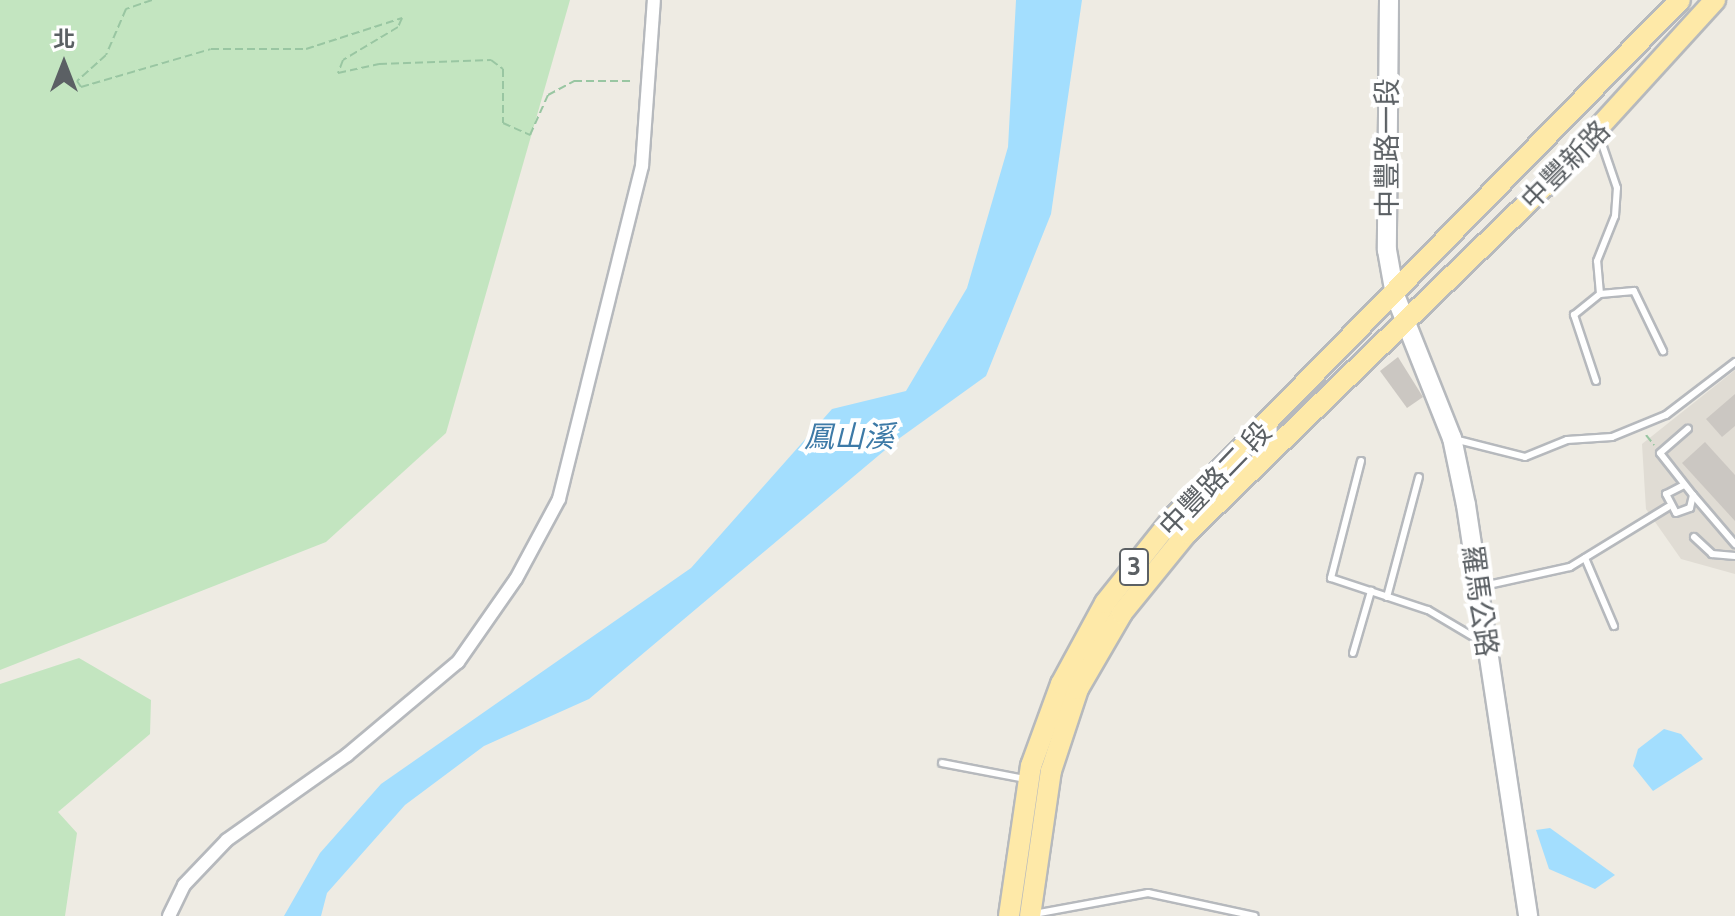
<!DOCTYPE html>
<html>
<head>
<meta charset="utf-8">
<style>
	body { margin:0 }
	#map { position:relative; width:1735px; height:916px; overflow:hidden; background:#eeebe3; font-family:Cabin,"Noto Sans TC",sans-serif }
	div>[style] { position:absolute }
	[style*='--x'] { left:calc(var(--x)*1px); top:calc(var(--y)*1px); width:calc(var(--w)*1px); rotate:calc(var(--a)*1deg) }
	.education>* { inset:0; background:#e0dcd4 }
	.green>* { inset:0; background:#c3e5c0 }
	.water>* { inset:0; background:#a3defe }
	.building>* { inset:0; background:#cbc7c2 }
	.path>* { height:2px; margin-top:-1px; transform-origin:0; background:repeating-linear-gradient(90deg,#99c6a2 0 8px,transparent 0 12px) }
	.roads { filter:drop-shadow(2px 0 #b6b9bd) drop-shadow(-2px 0 #b6b9bd) drop-shadow(0 2px #b6b9bd) drop-shadow(0 -2px #b6b9bd) }
	.lane>* { height:6px; margin:-3px; padding:0 3px; transform-origin:3px; border-radius:3px; background:#fff }
	.street>* { height:12px; margin:-6px; padding:0 6px; transform-origin:6px; border-radius:6px; background:#fff }
	.secondary>* { height:18px; margin:-9px; padding:0 9px; transform-origin:9px; border-radius:9px; background:#fff }
	.primary>* { height:20px; margin:-10px; padding:0 10px; transform-origin:10px; border-radius:10px; background:#fee9a8 }
	span { translate:-50% -50%; white-space:nowrap; text-align:center; line-height:1.15; -webkit-text-stroke:8px #fff; paint-order:stroke }
	.shield-label span { padding:2px 6px; background:#fff; border:2px solid; border-radius:6px; -webkit-text-stroke-width:0 }
	.shield-label { font-size:26px; color:#5b6064; font-weight:700 }
	.street-label { font-size:28px; color:#5b6064 }
	.water-label { font-size:30px; color:#3d7aa7; font-style:italic }
	.north { position:absolute; left:24px; top:24px; width:80px; height:80px; -webkit-text-stroke:6px #fff; paint-order:stroke; rotate:0deg; font-size:22px; font-weight:700; line-height:32px; text-align:center; color:#5b6064 }
	.north::after { content:''; display:block; margin:auto; width:28px; height:36px; background:#5b6064; clip-path:polygon(50% 0,100% 100%,50% 72%,0 100%) }
</style>
</head>
<body>
<div id="map">
	<div class="education">
		<i style="clip-path:polygon(1735px 370px,1735px 574px,1681px 559px,1646px 509px,1642px 444px)"></i>
	</div>
	<div class="green">
		<i style="clip-path:polygon(0 0,570px 0,446px 433px,326px 542px,0 670px)"></i>
		<i style="clip-path:polygon(79px 658px,151px 700px,150px 734px,58px 812px,77px 833px,65px 916px,0 916px,0 684px)"></i>
	</div>
	<div class="water">
		<i style="clip-path:polygon(1016px 0,1082px 0,1051px 214px,986px 376px,897px 440px,589px 699px,484px 746px,405px 805px,327px 893px,321px 916px,284px 916px,320px 853px,381px 784px,691px 568px,832px 409px,906px 391px,967px 288px,1008px 147px)"></i>
		<i style="clip-path:polygon(1664px 729px,1681px 734px,1703px 759px,1653px 791px,1633px 766px,1638px 749px)"></i>
		<i style="clip-path:polygon(1550px 828px,1615px 875px,1595px 889px,1549px 869px,1536px 830px)"></i>
	</div>
	<div class="building">
		<i style="clip-path:polygon(1398px 357px,1423px 397px,1407px 408px,1380px 371px)"></i>
		<i style="clip-path:polygon(1735px 394px,1735px 426px,1722px 437px,1706px 419px)"></i>
		<i style="clip-path:polygon(1705px 442px,1735px 475px,1735px 521px,1682px 463px)"></i>
	</div>
	<div class="path">
		<i style="--x:152;--y:0;--w:28;--a:161"></i>
		<i style="--x:126;--y:9;--w:50;--a:113.5"></i>
		<i style="--x:106;--y:55;--w:39;--a:138"></i>
		<i style="--x:77;--y:81;--w:7;--a:56"></i>
		<i style="--x:81;--y:87;--w:135;--a:-16.3"></i>
		<i style="--x:211;--y:49;--w:95;--a:0"></i>
		<i style="--x:306;--y:49;--w:101;--a:-17.9"></i>
		<i style="--x:402;--y:18;--w:10;--a:114"></i>
		<i style="--x:398;--y:27;--w:64;--a:149"></i>
		<i style="--x:343;--y:60;--w:14;--a:111"></i>
		<i style="--x:338;--y:73;--w:42;--a:-12.4"></i>
		<i style="--x:379;--y:64;--w:112;--a:-2"></i>
		<i style="--x:491;--y:60;--w:15;--a:37"></i>
		<i style="--x:503;--y:69;--w:54;--a:90"></i>
		<i style="--x:503;--y:123;--w:30;--a:24"></i>
		<i style="--x:530;--y:135;--w:44;--a:-65.8"></i>
		<i style="--x:548;--y:95;--w:30;--a:-28"></i>
		<i style="--x:574;--y:81;--w:60;--a:0"></i>
		<i style="--x:1646;--y:435;--w:13;--a:51"></i>
	</div>
	<div class="roads">
		<div class="lane">
			<i style="--x:1600;--y:294;--w:34;--a:-5"></i>
			<i style="--x:1634;--y:291;--w:67;--a:64.2"></i>
			<i style="--x:1596;--y:381;--w:70;--a:-108.4"></i>
			<i style="--x:1574;--y:315;--w:33;--a:-39"></i>
			<i style="--x:1600;--y:294;--w:33;--a:-95"></i>
			<i style="--x:1597;--y:261;--w:48;--a:-68.2"></i>
			<i style="--x:1615;--y:216;--w:28;--a:-86"></i>
			<i style="--x:1617;--y:188;--w:56;--a:-108.8"></i>
			<i style="--x:1454;--y:439;--w:73;--a:14.2"></i>
			<i style="--x:1525;--y:457;--w:45;--a:-22"></i>
			<i style="--x:1567;--y:440;--w:45;--a:-3.8"></i>
			<i style="--x:1612;--y:437;--w:58;--a:-22.2"></i>
			<i style="--x:1666;--y:415;--w:87;--a:-37.5"></i>
			<i style="--x:1361;--y:461;--w:121;--a:104.4"></i>
			<i style="--x:1331;--y:578;--w:102;--a:18.3"></i>
			<i style="--x:1428;--y:610;--w:63;--a:30.7"></i>
			<i style="--x:1684;--y:485;--w:20;--a:153"></i>
			<i style="--x:1666;--y:494;--w:21;--a:62"></i>
			<i style="--x:1676;--y:513;--w:15;--a:-20"></i>
			<i style="--x:1690;--y:508;--w:13;--a:-77"></i>
			<i style="--x:1693;--y:495;--w:53;--a:-128.2"></i>
			<i style="--x:1660;--y:453;--w:37;--a:-41"></i>
			<i style="--x:1693;--y:495;--w:65;--a:49.4"></i>
			<i style="--x:1694;--y:537;--w:25;--a:43"></i>
			<i style="--x:1712;--y:554;--w:23;--a:5"></i>
			<i style="--x:1585;--y:558;--w:74;--a:66.9"></i>
			<i style="--x:1479;--y:587;--w:93;--a:-12.4"></i>
			<i style="--x:1570;--y:567;--w:115;--a:-31.5"></i>
			<i style="--x:1387;--y:597;--w:124;--a:-75.1"></i>
			<i style="--x:1353;--y:653;--w:65;--a:-73.8"></i>
			<i style="--x:942;--y:763;--w:85;--a:10.9"></i>
			<i style="--x:1034;--y:914;--w:116;--a:-10.4"></i>
			<i style="--x:1148;--y:893;--w:109;--a:12.1"></i>
		</div>
		<div class="street">
			<i style="--x:169;--y:916;--w:34;--a:-64"></i>
			<i style="--x:184;--y:885;--w:62;--a:-46.3"></i>
			<i style="--x:227;--y:840;--w:147;--a:-35.3"></i>
			<i style="--x:347;--y:755;--w:145;--a:-40"></i>
			<i style="--x:458;--y:662;--w:101;--a:-55.1"></i>
			<i style="--x:516;--y:579;--w:91;--a:-61.7"></i>
			<i style="--x:559;--y:499;--w:343;--a:-76"></i>
			<i style="--x:642;--y:166;--w:166;--a:-85.9"></i>
		</div>
		<div class="secondary">
			<i style="--x:1389;--y:0;--w:250;--a:90.5"></i>
			<i style="--x:1387;--y:250;--w:46;--a:79.9"></i>
			<i style="--x:1395;--y:295;--w:154;--a:68.3"></i>
			<i style="--x:1452;--y:438;--w:68;--a:78.2"></i>
			<i style="--x:1466;--y:505;--w:416;--a:81.4"></i>
		</div>
		<div class="primary">
			<i style="--x:1009;--y:916;--w:152;--a:-81.7"></i>
			<i style="--x:1031;--y:766;--w:87;--a:-69.9"></i>
			<i style="--x:1061;--y:684;--w:92;--a:-61.5"></i>
			<i style="--x:1105;--y:603;--w:107;--a:-51.4"></i>
			<i style="--x:1172;--y:519;--w:726;--a:-45.61"></i>
			<i style="--x:1030;--y:916;--w:147;--a:-81.8"></i>
			<i style="--x:1051;--y:771;--w:86;--a:-71.8"></i>
			<i style="--x:1078;--y:689;--w:88;--a:-59.9"></i>
			<i style="--x:1122;--y:613;--w:103;--a:-50.9"></i>
			<i style="--x:1187;--y:533;--w:503;--a:-44.11"></i>
			<i style="--x:1548;--y:183;--w:248;--a:-47.6"></i>
		</div>
	</div>
	<div class="shield-label">
		<span style="left:1134px;top:567px">3</span>
	</div>
	<div class="street-label">
		<span style="left:1387px;top:148px;rotate:-90deg">中豐路一段</span>
		<span style="left:1565px;top:165px;rotate:-45deg">中豐新路</span>
		<span style="left:1215px;top:479px;rotate:-46deg">中豐路二 段</span>
		<span style="left:1480px;top:601px;rotate:82deg">羅馬公路</span>
	</div>
	<div class="water-label">
		<span style="left:849px;top:437px">鳳山溪</span>
	</div>
	<div class="north">北</div>
</div>
</body>
</html>
